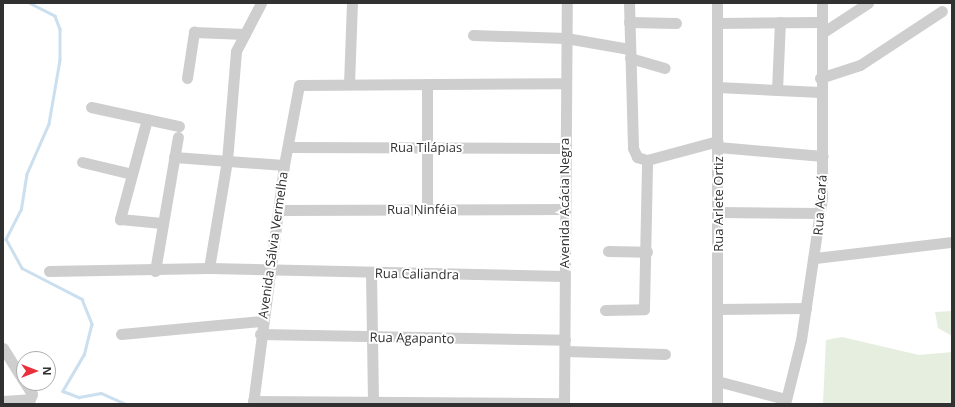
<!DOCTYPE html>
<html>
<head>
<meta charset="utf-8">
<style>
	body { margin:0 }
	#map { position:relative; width:955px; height:407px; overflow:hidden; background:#fff; font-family:"Open Sans",sans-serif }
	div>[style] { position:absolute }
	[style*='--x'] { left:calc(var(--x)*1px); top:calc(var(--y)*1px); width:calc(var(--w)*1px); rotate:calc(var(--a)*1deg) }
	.green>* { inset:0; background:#e6eedf }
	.stream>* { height:2.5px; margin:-1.25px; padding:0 1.25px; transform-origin:1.25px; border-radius:1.25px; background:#cbdfee }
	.minor>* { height:11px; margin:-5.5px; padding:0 5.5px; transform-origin:5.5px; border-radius:5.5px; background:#cecece }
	span { translate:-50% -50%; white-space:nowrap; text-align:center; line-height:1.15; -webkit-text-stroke:4px #fff; paint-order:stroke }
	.street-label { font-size:13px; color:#313131 }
	.frame { position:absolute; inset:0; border:4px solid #313131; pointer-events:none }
	.north { position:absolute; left:16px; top:351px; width:40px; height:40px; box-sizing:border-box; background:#fff; border:1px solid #adadad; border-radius:50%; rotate:90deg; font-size:11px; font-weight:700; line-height:16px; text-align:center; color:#313131 }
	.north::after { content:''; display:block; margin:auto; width:14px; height:18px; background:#ea303c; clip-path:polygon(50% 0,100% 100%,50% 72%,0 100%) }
</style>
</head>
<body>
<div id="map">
	<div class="green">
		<i style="clip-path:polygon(952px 311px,952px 336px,938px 328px,935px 312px)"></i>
		<i style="clip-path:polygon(842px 337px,919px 355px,952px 352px,952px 404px,823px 404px,826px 340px)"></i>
	</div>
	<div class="stream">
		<i style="--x:30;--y:3;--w:28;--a:27"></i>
		<i style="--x:55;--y:16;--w:14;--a:69"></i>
		<i style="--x:60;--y:29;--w:31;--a:90"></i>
		<i style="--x:60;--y:60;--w:65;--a:99.8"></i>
		<i style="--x:49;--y:124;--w:55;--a:113.7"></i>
		<i style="--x:27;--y:174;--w:36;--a:99"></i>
		<i style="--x:21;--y:210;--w:33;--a:117"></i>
		<i style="--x:6;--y:239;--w:33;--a:61"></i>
		<i style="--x:22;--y:268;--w:68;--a:27.3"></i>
		<i style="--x:82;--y:299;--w:27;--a:68"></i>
		<i style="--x:92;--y:324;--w:32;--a:104"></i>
		<i style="--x:84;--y:355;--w:42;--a:120.3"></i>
		<i style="--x:63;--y:391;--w:17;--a:21"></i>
		<i style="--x:79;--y:397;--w:22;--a:-10"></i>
		<i style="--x:101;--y:393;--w:27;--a:24"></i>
	</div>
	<div class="minor">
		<i style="--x:629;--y:3;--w:145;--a:88.4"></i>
		<i style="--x:633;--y:148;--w:10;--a:66"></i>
		<i style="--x:637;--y:157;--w:10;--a:17"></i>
		<i style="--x:647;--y:160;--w:73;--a:-15"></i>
		<i style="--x:629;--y:22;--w:47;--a:1.2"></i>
		<i style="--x:717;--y:23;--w:105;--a:-0.5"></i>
		<i style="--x:822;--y:33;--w:55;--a:-33.1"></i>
		<i style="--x:473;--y:35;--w:93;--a:1.8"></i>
		<i style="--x:566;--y:38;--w:64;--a:9.9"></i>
		<i style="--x:630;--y:58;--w:36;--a:16"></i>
		<i style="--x:187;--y:78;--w:47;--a:-81.3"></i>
		<i style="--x:194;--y:32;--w:51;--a:2.2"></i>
		<i style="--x:820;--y:78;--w:42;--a:-18"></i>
		<i style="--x:860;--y:65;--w:98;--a:-33.4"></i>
		<i style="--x:349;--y:84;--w:81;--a:-87.9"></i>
		<i style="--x:717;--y:87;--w:103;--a:2.8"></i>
		<i style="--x:777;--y:90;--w:68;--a:-87.5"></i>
		<i style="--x:91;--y:107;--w:90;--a:12.2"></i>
		<i style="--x:147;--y:119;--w:104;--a:105.1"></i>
		<i style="--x:120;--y:219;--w:42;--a:5.4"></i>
		<i style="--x:288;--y:147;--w:276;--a:0.2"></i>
		<i style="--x:718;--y:147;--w:105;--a:4.9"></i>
		<i style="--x:174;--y:157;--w:110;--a:4.2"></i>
		<i style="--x:82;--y:162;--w:51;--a:13.5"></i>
		<i style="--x:427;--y:209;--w:125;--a:-90"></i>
		<i style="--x:278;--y:210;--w:287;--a:-0.2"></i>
		<i style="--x:718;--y:212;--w:102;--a:0.6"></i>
		<i style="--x:608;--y:251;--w:39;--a:1"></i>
		<i style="--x:815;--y:258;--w:138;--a:-6.7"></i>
		<i style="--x:209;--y:268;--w:109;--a:-80.5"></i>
		<i style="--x:227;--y:161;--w:110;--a:-85.3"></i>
		<i style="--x:236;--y:51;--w:54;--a:-62.5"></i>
		<i style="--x:49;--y:271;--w:160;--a:-1.1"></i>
		<i style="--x:209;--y:268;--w:355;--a:1.3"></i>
		<i style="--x:155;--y:271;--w:136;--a:-80.3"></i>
		<i style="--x:371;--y:273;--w:131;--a:89.1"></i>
		<i style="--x:717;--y:309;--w:89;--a:-0.6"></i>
		<i style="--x:605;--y:310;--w:39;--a:-1"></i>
		<i style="--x:644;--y:309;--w:149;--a:-88.8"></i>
		<i style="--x:121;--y:334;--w:142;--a:-5.3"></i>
		<i style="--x:260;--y:334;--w:305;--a:1.1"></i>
		<i style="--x:3;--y:348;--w:40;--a:58"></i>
		<i style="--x:565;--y:351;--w:100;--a:1.7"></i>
		<i style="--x:717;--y:381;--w:70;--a:14.8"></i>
		<i style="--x:3;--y:401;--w:27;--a:-4"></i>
		<i style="--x:30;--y:399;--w:5;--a:-68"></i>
		<i style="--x:32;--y:394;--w:13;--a:-122"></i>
		<i style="--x:253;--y:401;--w:311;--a:0.4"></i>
		<i style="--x:253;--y:404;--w:241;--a:-82.6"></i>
		<i style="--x:284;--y:165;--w:81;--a:-79.4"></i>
		<i style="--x:299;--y:85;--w:266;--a:-0.4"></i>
		<i style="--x:564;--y:404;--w:401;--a:-89.6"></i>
		<i style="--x:717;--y:404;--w:401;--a:-90"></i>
		<i style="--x:785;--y:404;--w:66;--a:-76"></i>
		<i style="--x:801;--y:340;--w:145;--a:-81.6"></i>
		<i style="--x:822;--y:197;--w:194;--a:-90"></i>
	</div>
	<div class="street-label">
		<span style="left:426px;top:147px">Rua Tilápias</span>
		<span style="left:564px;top:203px;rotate:-90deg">Avenida Acácia Negra</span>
		<span style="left:718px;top:204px;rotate:-90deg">Rua Arlete Ortiz</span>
		<span style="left:820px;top:205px;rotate:-86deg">Rua Acará</span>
		<span style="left:422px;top:209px">Rua Ninféia</span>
		<span style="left:273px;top:245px;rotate:-82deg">Avenida Sálvia Vermelha</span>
		<span style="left:417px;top:274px;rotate:1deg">Rua Caliandra</span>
		<span style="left:412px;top:338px;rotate:1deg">Rua Agapanto</span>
	</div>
	<div class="frame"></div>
	<div class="north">N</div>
</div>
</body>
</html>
